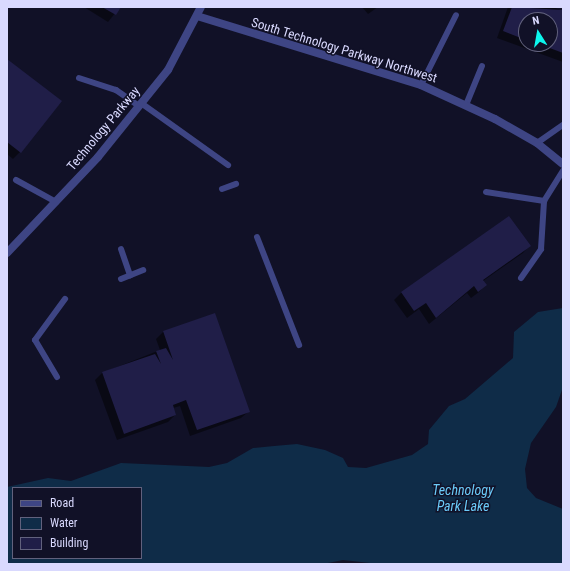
<!DOCTYPE html>
<html>
<head>
<meta charset="utf-8">
<style>
	body { margin:0 }
	#map { position:relative; width:570px; height:571px; overflow:hidden; background:#111127; font-family:"Roboto Condensed",sans-serif }
	div>[style] { position:absolute }
	[style*='--x'] { left:calc(var(--x)*1px); top:calc(var(--y)*1px); width:calc(var(--w)*1px); rotate:calc(var(--a)*1deg) }
	.water>* { inset:0; background:#0f2c48 }
	.shadow>* { inset:0; background:#0007 }
	.building>* { inset:0; background:#201e48 }
	.service>* { height:6px; margin:-3px; padding:0 3px; transform-origin:3px; border-radius:3px; background:#3e4584 }
	.minor>* { height:8px; margin:-4px; padding:0 4px; transform-origin:4px; border-radius:4px; background:#3e4584 }
	.tertiary>* { height:8px; margin:-4px; padding:0 4px; transform-origin:4px; border-radius:4px; background:#3e4584 }
	span { translate:-50% -50%; white-space:nowrap; text-align:center; line-height:1.15; -webkit-text-stroke:3px #111127; paint-order:stroke }
	.street-label { font-size:13px; color:#d9d9fe }
	.water-label { font-size:14px; color:#6bcbf9; font-style:italic }
	.frame { position:absolute; inset:0; border:8px solid #d9d9fe; pointer-events:none }
	.legend { position:absolute; left:12px; top:487px; width:130px; height:72px; box-sizing:border-box; background:#111127; border:1px solid #61617d; margin:0; padding:5px 7px; list-style:none; font-size:12px; color:#d9d9fe }
	.legend li { display:flex; align-items:center; gap:8px; height:20px }
	.legend b { width:20px; border:1px solid #61617d }
	.north { position:absolute; left:518px; top:12px; width:40px; height:40px; box-sizing:border-box; background:#111127; border:1px solid #61617d; border-radius:50%; rotate:349deg; font-size:11px; font-weight:700; line-height:16px; text-align:center; color:#d9d9fe }
	.north::after { content:''; display:block; margin:auto; width:14px; height:18px; background:#0cf6ed; clip-path:polygon(50% 0,100% 100%,50% 72%,0 100%) }
</style>
</head>
<body>
<div id="map">
	<div class="water">
		<i style="clip-path:polygon(evenodd,563px 308px,563px 387px,556px 407px,531px 443px,525px 469px,527px 488px,536px 498px,563px 509px,563px 564px,379px 564px,343px 560px,323px 564px,7px 564px,7px 487px,48px 478px,71px 481px,121px 463px,209px 467px,227px 463px,253px 448px,274px 446px,297px 444px,325px 450px,343px 458px,348px 467px,366px 468px,412px 455px,428px 444px,429px 430px,449px 406px,465px 399px,513px 358px,514px 332px,538px 312px,563px 308px,13px 488px,141px 488px,141px 558px,13px 558px,13px 488px)"></i>
	</div>
	<div class="shadow">
		<i style="clip-path:polygon(84px 7px,120px 7px,108px 22px)"></i>
		<i style="clip-path:polygon(362px 7px,378px 7px,368px 14px)"></i>
		<i style="clip-path:polygon(evenodd,508px 7px,553px 7px,563px 11px,563px 62px,497px 38px,508px 7px,526px 20px,550px 20px,550px 44px,526px 44px,526px 20px)"></i>
		<i style="clip-path:polygon(7px 61px,20px 152px,13px 159px,7px 154px)"></i>
		<i style="clip-path:polygon(509px 217px,529px 246px,523px 253px,483px 281px,485px 285px,479px 292px,471px 298px,467px 293px,429px 324px,419px 309px,407px 318px,394px 300px,401px 293px)"></i>
		<i style="clip-path:polygon(214px 314px,248px 412px,241px 418px,190px 436px,180px 406px,173px 408px,175px 415px,168px 422px,117px 440px,95px 380px,102px 373px,160px 350px,156px 339px,163px 332px)"></i>
	</div>
	<div class="building">
		<i style="clip-path:polygon(102px 7px,121px 7px,116px 15px)"></i>
		<i style="clip-path:polygon(512px 7px,563px 10px,563px 53px,539px 44px,550px 44px,550px 20px,526px 20px,526px 40px,503px 31px)"></i>
		<i style="clip-path:polygon(7px 59px,62px 101px,21px 153px,7px 142px)"></i>
		<i style="clip-path:polygon(509px 216px,531px 246px,483px 280px,487px 285px,478px 292px,474px 286px,436px 318px,426px 303px,414px 311px,401px 292px)"></i>
		<i style="clip-path:polygon(215px 313px,250px 412px,197px 430px,186px 400px,173px 405px,176px 415px,124px 434px,102px 372px,155px 354px,161px 364px,156px 351px,166px 348px,173px 360px,163px 331px)"></i>
	</div>
	<div class="service">
		<i style="--x:79;--y:78;--w:39;--a:18"></i>
		<i style="--x:116;--y:90;--w:28;--a:35"></i>
		<i style="--x:421;--y:85;--w:78;--a:-63.4"></i>
		<i style="--x:141;--y:103;--w:107;--a:35.5"></i>
		<i style="--x:466;--y:105;--w:42;--a:-67.7"></i>
		<i style="--x:537;--y:143;--w:32;--a:-35"></i>
		<i style="--x:16;--y:180;--w:46;--a:28.8"></i>
		<i style="--x:222;--y:189;--w:15;--a:-20"></i>
		<i style="--x:486;--y:192;--w:59;--a:8.8"></i>
		<i style="--x:257;--y:237;--w:116;--a:68.7"></i>
		<i style="--x:121;--y:249;--w:28;--a:71"></i>
		<i style="--x:521;--y:278;--w:35;--a:-55"></i>
		<i style="--x:541;--y:249;--w:48;--a:-86.4"></i>
		<i style="--x:544;--y:201;--w:36;--a:-58"></i>
		<i style="--x:121;--y:279;--w:24;--a:-22"></i>
		<i style="--x:57;--y:377;--w:43;--a:-120.7"></i>
		<i style="--x:35;--y:340;--w:51;--a:-53.8"></i>
	</div>
	<div class="minor">
		<i style="--x:197;--y:16;--w:234;--a:17.1"></i>
		<i style="--x:421;--y:85;--w:81;--a:24.7"></i>
		<i style="--x:495;--y:119;--w:48;--a:29.7"></i>
		<i style="--x:537;--y:143;--w:33;--a:39"></i>
	</div>
	<div class="tertiary">
		<i style="--x:7;--y:253;--w:132;--a:-46.5"></i>
		<i style="--x:98;--y:157;--w:112;--a:-51.2"></i>
		<i style="--x:168;--y:70;--w:71;--a:-62.4"></i>
	</div>
	<div class="street-label">
		<span style="left:344px;top:51px;rotate:17deg">South Technology Parkway Northwest</span>
		<span style="left:104px;top:129px;rotate:-50deg">Technology Parkway</span>
	</div>
	<div class="water-label">
		<span style="left:463px;top:498px">Technology<br>Park Lake</span>
	</div>
	<div class="frame"></div>
	<ul class="legend">
	<li><b style="height:5px;background:#3e4584"></b>Road</li>
	<li><b style="height:11px;background:#0f2c48"></b>Water</li>
	<li><b style="height:11px;background:#201e48"></b>Building</li>
	</ul>
	<div class="north">N</div>
</div>
</body>
</html>
